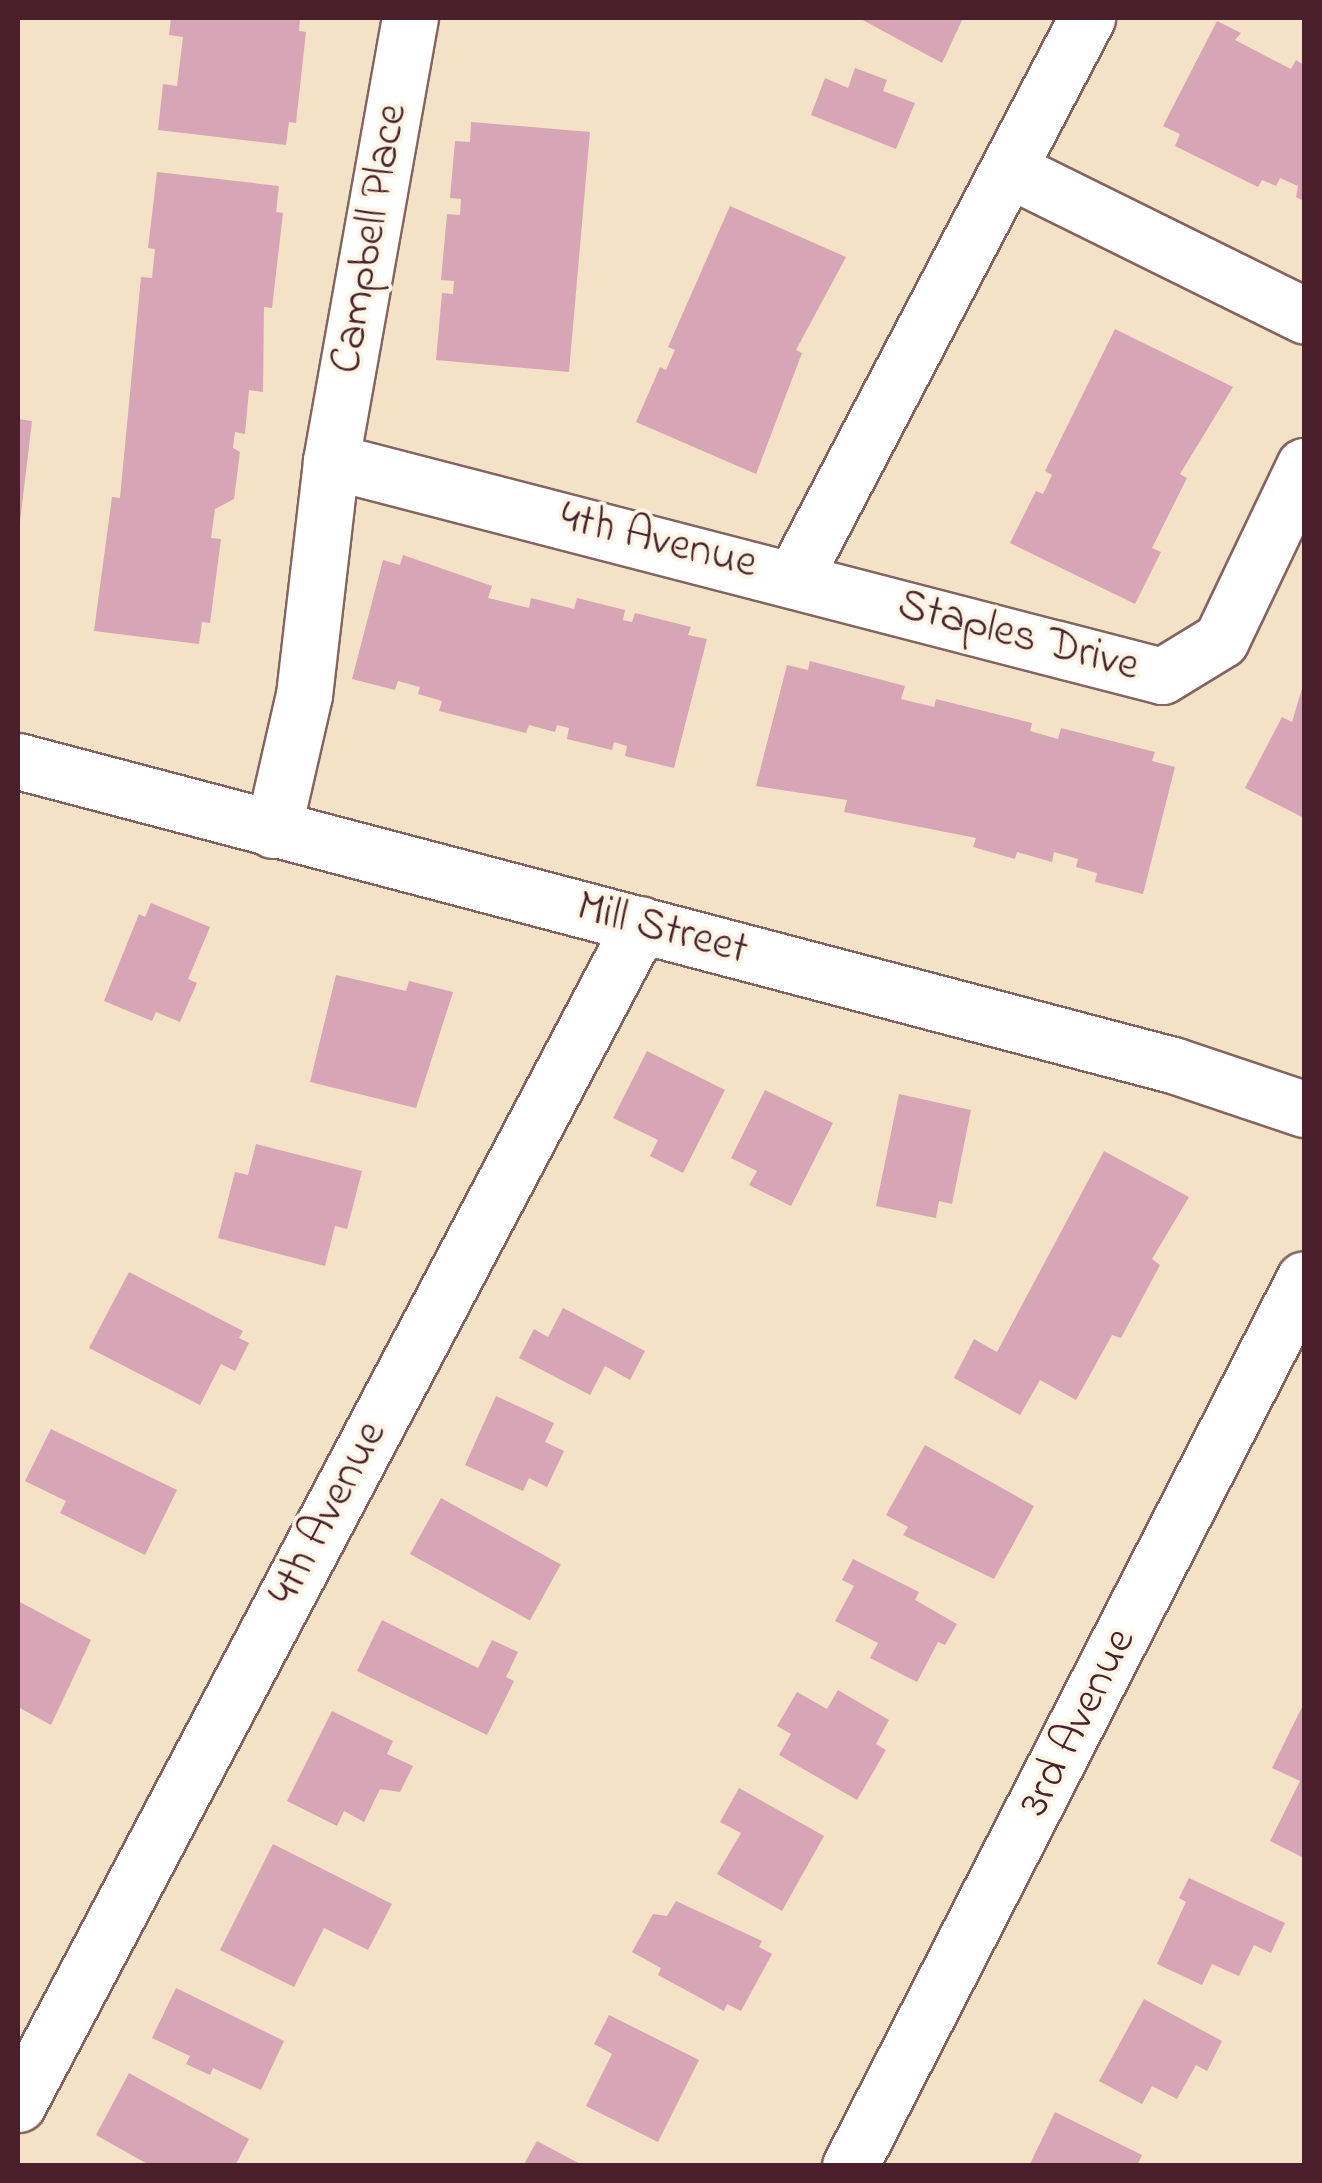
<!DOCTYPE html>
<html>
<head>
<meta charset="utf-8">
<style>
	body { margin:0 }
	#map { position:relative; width:1322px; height:2183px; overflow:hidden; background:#f3e2c5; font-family:"Indie Flower",sans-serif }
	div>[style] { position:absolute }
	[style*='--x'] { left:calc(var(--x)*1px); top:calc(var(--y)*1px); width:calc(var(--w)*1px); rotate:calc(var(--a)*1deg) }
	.building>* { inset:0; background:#d7a5b6; transform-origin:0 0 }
	.roads { filter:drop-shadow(2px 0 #856361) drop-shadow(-2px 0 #856361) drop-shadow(0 2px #856361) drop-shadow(0 -2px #856361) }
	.minor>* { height:55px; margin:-27.5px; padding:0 27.5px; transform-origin:27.5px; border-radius:27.5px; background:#fff }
	.major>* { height:55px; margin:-27.5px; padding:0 27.5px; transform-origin:27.5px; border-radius:27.5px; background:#fff }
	span { translate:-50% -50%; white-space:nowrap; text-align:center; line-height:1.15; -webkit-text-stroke:8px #fcf5e5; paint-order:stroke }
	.street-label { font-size:45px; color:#4a1f2b }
	.frame { position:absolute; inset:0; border:20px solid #4a1f2b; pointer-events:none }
</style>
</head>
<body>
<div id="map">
	<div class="building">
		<i style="clip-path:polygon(171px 18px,300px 18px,299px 31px,306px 32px,296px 123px,289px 122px,286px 145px,158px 130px,163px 84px,177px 86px,183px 37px,169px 35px)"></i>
		<i style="clip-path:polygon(859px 18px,963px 18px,942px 63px)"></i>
		<i style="clip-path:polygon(1217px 21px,1241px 33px,1235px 40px,1291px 69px,1296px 60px,1304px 65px,1304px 201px,1296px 197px,1298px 186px,1280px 178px,1276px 186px,1262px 180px,1258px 187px,1175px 146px,1180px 134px,1163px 126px)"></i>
		<i style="clip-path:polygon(855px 68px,887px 80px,883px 91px,915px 103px,896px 149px,811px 115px,825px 78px,848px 88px)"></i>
		<i style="clip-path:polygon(471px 122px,590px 132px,569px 372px,436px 360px,442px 293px,453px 294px,454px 281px,441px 280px,447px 214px,460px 215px,461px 199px,450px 198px,455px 141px,470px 142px)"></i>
		<i style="clip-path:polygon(157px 172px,279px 186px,276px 212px,283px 213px,272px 308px,264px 307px,263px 392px,249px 390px,245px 434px,235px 432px,233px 448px,240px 452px,234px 499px,215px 509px,211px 538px,221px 539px,210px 623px,202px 622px,199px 644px,94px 631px,112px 497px,120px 498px,141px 277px,152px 278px,155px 249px,148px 248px)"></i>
		<i style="clip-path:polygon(730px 206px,846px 257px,796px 350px,802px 353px,756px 474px,636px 422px,660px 367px,666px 370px,675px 350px,668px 347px)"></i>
		<i style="clip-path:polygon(1115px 329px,1233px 387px,1180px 474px,1187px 478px,1152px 548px,1161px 552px,1135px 604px,1010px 543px,1036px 491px,1043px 494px,1052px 475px,1045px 471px)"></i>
		<i style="clip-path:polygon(18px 419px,32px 421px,20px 522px,18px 522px)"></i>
		<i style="clip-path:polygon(403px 555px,492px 586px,488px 598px,529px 608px,531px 598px,574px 609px,577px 598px,625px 610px,623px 620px,632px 622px,635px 613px,691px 627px,688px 635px,707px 639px,674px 768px,625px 756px,627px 746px,614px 742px,612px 750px,567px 739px,569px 728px,557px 725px,555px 732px,529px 725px,526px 733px,439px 711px,442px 701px,418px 694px,420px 687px,398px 681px,395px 690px,352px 679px,383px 560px,400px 565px)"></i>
		<i style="clip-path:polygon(810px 661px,905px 686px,901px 699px,934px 707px,936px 699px,1032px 723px,1030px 731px,1058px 739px,1061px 728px,1155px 752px,1152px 761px,1175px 767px,1143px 894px,1095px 882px,1097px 873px,1076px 867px,1078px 859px,1054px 852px,1052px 862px,1017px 852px,1015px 859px,973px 847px,976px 838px,844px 812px,847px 800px,756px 786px,787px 665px,808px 670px)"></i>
		<i style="clip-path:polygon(1304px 682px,1304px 818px,1245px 788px,1282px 717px,1292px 722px)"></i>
		<i style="clip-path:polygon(151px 903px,210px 927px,188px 979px,197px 983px,180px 1022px,156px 1012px,152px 1021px,104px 1001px,139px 914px,145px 917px)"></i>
		<i style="clip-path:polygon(336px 975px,406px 991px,409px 981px,453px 992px,416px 1108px,310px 1082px)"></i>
		<i style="clip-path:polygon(647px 1051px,725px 1090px,683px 1173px,650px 1156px,658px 1140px,613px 1118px)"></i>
		<i style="clip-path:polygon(765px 1090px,833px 1123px,791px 1206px,749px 1185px,757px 1171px,731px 1158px)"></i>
		<i style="clip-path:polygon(899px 1094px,971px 1110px,952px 1204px,939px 1201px,936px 1218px,876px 1206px)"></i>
		<i style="clip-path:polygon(256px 1144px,362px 1171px,347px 1229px,335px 1226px,325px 1266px,218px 1238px,235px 1172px,248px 1175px)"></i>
		<i style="clip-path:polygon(1104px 1151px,1189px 1197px,1152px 1259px,1160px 1265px,1121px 1338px,1112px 1335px,1076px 1400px,1040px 1380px,1020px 1415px,954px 1378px,974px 1339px,997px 1352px)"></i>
		<i style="clip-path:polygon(129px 1272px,243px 1331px,239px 1338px,249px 1343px,235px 1371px,221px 1364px,200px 1405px,89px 1348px)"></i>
		<i style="clip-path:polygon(563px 1308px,645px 1351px,630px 1380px,605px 1366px,590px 1395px,519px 1358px,534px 1329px,548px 1337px)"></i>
		<i style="clip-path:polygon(496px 1396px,554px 1423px,545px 1442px,564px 1451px,547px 1487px,529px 1478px,523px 1491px,465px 1465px)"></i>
		<i style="clip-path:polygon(51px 1429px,177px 1490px,145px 1555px,60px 1513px,66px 1501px,25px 1481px)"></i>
		<i style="clip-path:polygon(925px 1445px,1034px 1506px,994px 1579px,903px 1535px,908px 1527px,886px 1515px)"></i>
		<i style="left:441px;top:1498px;width:137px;height:64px;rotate:29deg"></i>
		<i style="clip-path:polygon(853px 1559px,919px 1592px,915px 1600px,957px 1624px,945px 1645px,938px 1642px,917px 1682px,870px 1658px,878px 1643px,835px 1621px,854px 1586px,842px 1580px)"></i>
		<i style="clip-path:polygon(18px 1601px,91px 1640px,51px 1725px,18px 1707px)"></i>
		<i style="clip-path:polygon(382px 1620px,478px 1668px,492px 1640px,518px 1652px,506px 1677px,514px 1681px,487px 1735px,357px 1671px)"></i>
		<i style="clip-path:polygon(838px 1690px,889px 1720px,876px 1744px,886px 1750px,857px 1800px,779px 1755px,791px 1734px,777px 1726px,797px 1692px,827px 1709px)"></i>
		<i style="clip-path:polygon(1304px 1703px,1304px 1858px,1270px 1841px,1300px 1781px,1272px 1768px)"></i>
		<i style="clip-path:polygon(332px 1711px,393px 1741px,387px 1754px,413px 1766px,400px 1792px,380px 1789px,364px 1822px,344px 1811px,337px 1826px,287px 1801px)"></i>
		<i style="clip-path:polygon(739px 1788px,824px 1836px,782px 1911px,717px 1874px,741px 1833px,720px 1822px)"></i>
		<i style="clip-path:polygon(273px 1844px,392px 1904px,368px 1950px,324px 1928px,294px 1987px,220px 1950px)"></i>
		<i style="clip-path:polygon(1189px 1878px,1285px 1923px,1271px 1953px,1254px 1945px,1239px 1976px,1212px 1964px,1202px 1985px,1157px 1964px,1186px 1902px,1179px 1898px)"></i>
		<i style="clip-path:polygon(676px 1901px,762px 1941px,759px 1947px,772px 1954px,741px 2011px,727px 2004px,724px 2011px,658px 1975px,661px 1968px,632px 1952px,653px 1914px,667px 1916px)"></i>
		<i style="clip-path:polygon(176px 1988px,284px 2041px,261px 2090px,213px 2068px,210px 2075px,186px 2064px,190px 2056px,152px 2038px)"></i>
		<i style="clip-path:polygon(1144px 1999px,1222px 2041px,1207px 2071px,1196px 2065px,1177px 2099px,1152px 2086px,1142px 2104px,1099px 2081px)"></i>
		<i style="clip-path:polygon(609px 2015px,699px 2060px,658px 2142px,586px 2106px,612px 2054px,594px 2044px)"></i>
		<i style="clip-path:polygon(129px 2073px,249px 2139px,235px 2166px,151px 2166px,96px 2135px)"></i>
		<i style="clip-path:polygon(1055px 2112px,1142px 2155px,1137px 2166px,1029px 2166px)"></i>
		<i style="clip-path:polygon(537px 2141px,584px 2166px,523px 2166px)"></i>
	</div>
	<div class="roads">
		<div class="minor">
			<i style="--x:1012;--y:171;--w:326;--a:26.3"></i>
			<i style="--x:331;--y:461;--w:450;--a:-79.9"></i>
			<i style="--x:795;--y:576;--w:630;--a:-62.38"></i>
			<i style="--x:18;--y:761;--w:1194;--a:14.75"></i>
			<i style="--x:1173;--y:1065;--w:138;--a:18.6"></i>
			<i style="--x:273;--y:830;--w:139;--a:-77.1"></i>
			<i style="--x:304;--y:695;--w:236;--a:-83.4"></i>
			<i style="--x:331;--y:461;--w:858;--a:14.51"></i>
			<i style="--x:1162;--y:676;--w:69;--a:-31.4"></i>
			<i style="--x:1221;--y:640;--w:193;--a:-64.5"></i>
			<i style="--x:18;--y:2104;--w:1334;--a:-62.17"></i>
		</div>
		<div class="major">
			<i style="--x:850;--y:2166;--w:996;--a:-62.89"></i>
		</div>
	</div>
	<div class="street-label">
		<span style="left:371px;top:239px;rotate:-80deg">Campbell Place</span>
		<span style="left:658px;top:542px;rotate:14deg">4th Avenue</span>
		<span style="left:1018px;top:637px;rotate:15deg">Staples Drive</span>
		<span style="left:662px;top:930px;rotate:15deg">Mill Street</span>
		<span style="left:329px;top:1514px;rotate:-62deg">4th Avenue</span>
		<span style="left:1079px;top:1723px;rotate:-63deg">3rd Avenue</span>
	</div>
	<div class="frame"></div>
</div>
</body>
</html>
